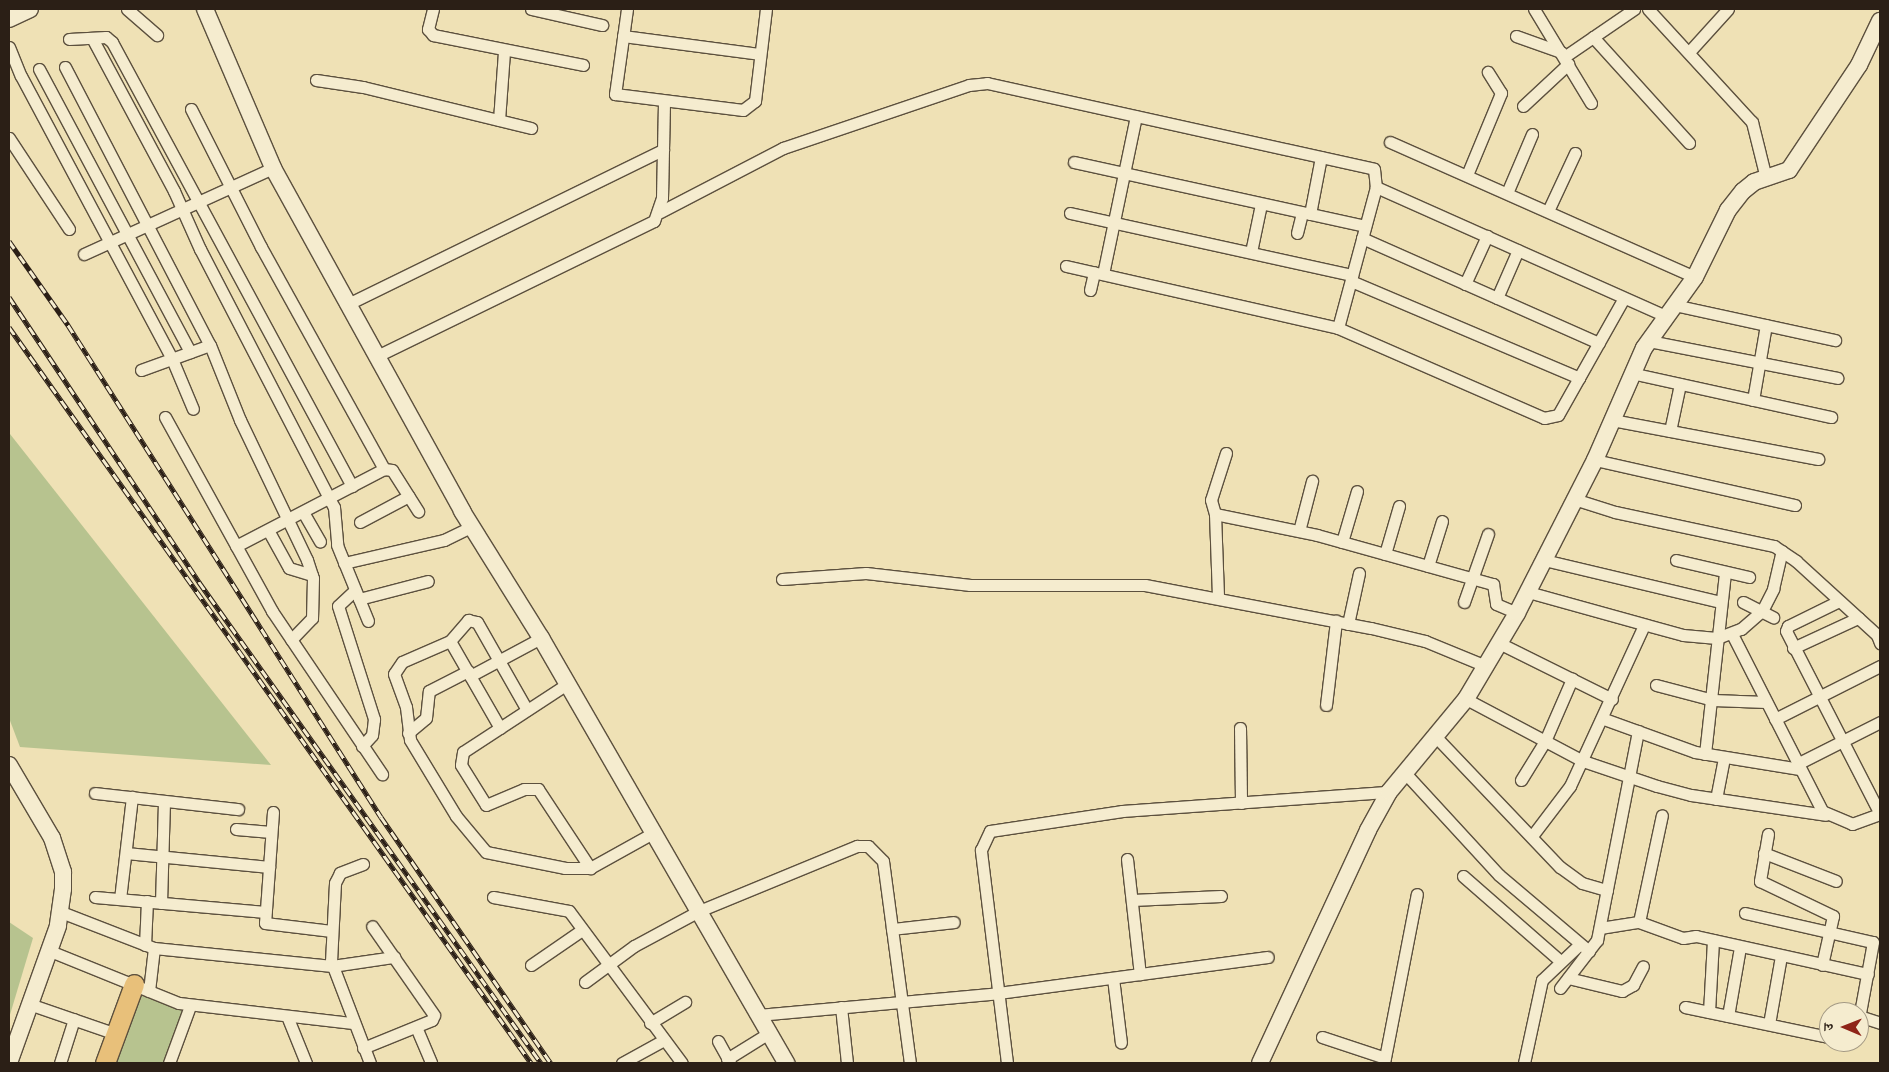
<!DOCTYPE html>
<html>
<head>
<meta charset="utf-8">
<style>
	body { margin:0 }
	#map { position:relative; width:1889px; height:1072px; overflow:hidden; background:#efe1b5; font-family:Vollkorn,"Noto Serif Devanagari",serif }
	div>[style] { position:absolute }
	[style*='--x'] { left:calc(var(--x)*1px); top:calc(var(--y)*1px); width:calc(var(--w)*1px); rotate:calc(var(--a)*1deg) }
	.green>* { inset:0; background:#b7c38f }
	.roads { filter:drop-shadow(1px 0 #5c503e) drop-shadow(-1px 0 #5c503e) drop-shadow(0 1px #5c503e) drop-shadow(0 -1px #5c503e) }
	.street>* { height:11px; margin:-5.5px; padding:0 5.5px; transform-origin:5.5px; border-radius:5.5px; background:#f5eccf }
	.secondary>* { height:16px; margin:-8px; padding:0 8px; transform-origin:8px; border-radius:8px; background:#f5eccf }
	.primary>* { height:19px; margin:-9.5px; padding:0 9.5px; transform-origin:9.5px; border-radius:9.5px; background:#e8c07a }
	.rail>* { height:5px; margin-top:-2.5px; transform-origin:0; background:repeating-linear-gradient(90deg,#f5eccf 0 9px,#2b1f16 0 18px); box-sizing:border-box; border-block:1px solid #2b1f16 }
	span { translate:-50% -50%; white-space:nowrap; text-align:center; line-height:1.15; -webkit-text-stroke:4.5px #f5eccf; paint-order:stroke }
	.frame { position:absolute; inset:0; border:10px solid #2b1f16; pointer-events:none }
	.north { position:absolute; left:1819px; top:1002px; width:50px; height:50px; box-sizing:border-box; background:#f5eccf; border:1px solid #a49a85; border-radius:50%; rotate:271deg; font-size:14px; font-weight:700; line-height:20px; text-align:center; color:#2b1f16 }
	.north::after { content:''; display:block; margin:auto; width:18px; height:22px; background:#8f2418; clip-path:polygon(50% 0,100% 100%,50% 72%,0 100%) }
</style>
</head>
<body>
<div id="map">
	<div class="green">
		<i style="clip-path:polygon(9px 434px,10px 434px,271px 765px,20px 747px,9px 718px)"></i>
		<i style="clip-path:polygon(9px 922px,33px 938px,9px 1018px)"></i>
		<i style="clip-path:polygon(134px 984px,190px 1006px,169px 1063px,105px 1063px)"></i>
	</div>
	<div class="roads">
		<div class="street">
			<i style="--x:127;--y:9;--w:40;--a:41"></i>
			<i style="--x:433;--y:9;--w:21;--a:104"></i>
			<i style="--x:428;--y:29;--w:8;--a:50"></i>
			<i style="--x:433;--y:35;--w:153;--a:11.3"></i>
			<i style="--x:531;--y:9;--w:73;--a:12.7"></i>
			<i style="--x:627;--y:9;--w:86;--a:98"></i>
			<i style="--x:615;--y:94;--w:129;--a:7.1"></i>
			<i style="--x:743;--y:110;--w:15;--a:-37"></i>
			<i style="--x:755;--y:101;--w:93;--a:-83.2"></i>
			<i style="--x:1534;--y:9;--w:110;--a:58.8"></i>
			<i style="--x:1648;--y:9;--w:154;--a:47.4"></i>
			<i style="--x:1752;--y:122;--w:58;--a:76"></i>
			<i style="--x:623;--y:36;--w:137;--a:7.5"></i>
			<i style="--x:1516;--y:36;--w:48;--a:19.6"></i>
			<i style="--x:1593;--y:37;--w:143;--a:47.8"></i>
			<i style="--x:92;--y:38;--w:174;--a:61.8"></i>
			<i style="--x:174;--y:191;--w:64;--a:65.9"></i>
			<i style="--x:200;--y:249;--w:291;--a:62.6"></i>
			<i style="--x:334;--y:507;--w:38;--a:85"></i>
			<i style="--x:337;--y:545;--w:82;--a:67.8"></i>
			<i style="--x:69;--y:39;--w:37;--a:-3"></i>
			<i style="--x:106;--y:37;--w:8;--a:40"></i>
			<i style="--x:112;--y:42;--w:505;--a:61.61"></i>
			<i style="--x:9;--y:47;--w:31;--a:68"></i>
			<i style="--x:21;--y:76;--w:321;--a:61.9"></i>
			<i style="--x:172;--y:359;--w:54;--a:67.2"></i>
			<i style="--x:1689;--y:52;--w:58;--a:-47.8"></i>
			<i style="--x:1564;--y:57;--w:85;--a:-34.4"></i>
			<i style="--x:65;--y:67;--w:314;--a:62.5"></i>
			<i style="--x:210;--y:345;--w:81;--a:68.2"></i>
			<i style="--x:240;--y:420;--w:155;--a:64.4"></i>
			<i style="--x:307;--y:560;--w:19;--a:72"></i>
			<i style="--x:313;--y:578;--w:40;--a:91.4"></i>
			<i style="--x:312;--y:618;--w:30;--a:134"></i>
			<i style="--x:39;--y:69;--w:321;--a:61.9"></i>
			<i style="--x:316;--y:80;--w:48;--a:8.5"></i>
			<i style="--x:363;--y:87;--w:173;--a:13.7"></i>
			<i style="--x:1523;--y:106;--w:62;--a:-43"></i>
			<i style="--x:191;--y:109;--w:155;--a:63.1"></i>
			<i style="--x:261;--y:247;--w:254;--a:61"></i>
			<i style="--x:499;--y:120;--w:68;--a:-85.8"></i>
			<i style="--x:9;--y:138;--w:109;--a:56.6"></i>
			<i style="--x:1390;--y:142;--w:334;--a:23.9"></i>
			<i style="--x:1074;--y:162;--w:298;--a:12.4"></i>
			<i style="--x:1467;--y:175;--w:89;--a:-67.5"></i>
			<i style="--x:1501;--y:93;--w:25;--a:-122"></i>
			<i style="--x:1376;--y:187;--w:317;--a:24"></i>
			<i style="--x:1507;--y:193;--w:64;--a:-67"></i>
			<i style="--x:1548;--y:211;--w:64;--a:-65"></i>
			<i style="--x:660;--y:212;--w:139;--a:-27.5"></i>
			<i style="--x:783;--y:148;--w:196;--a:-18.7"></i>
			<i style="--x:969;--y:85;--w:18;--a:-6"></i>
			<i style="--x:987;--y:83;--w:396;--a:12.5"></i>
			<i style="--x:1374;--y:169;--w:18;--a:84"></i>
			<i style="--x:1376;--y:187;--w:146;--a:105.1"></i>
			<i style="--x:1070;--y:213;--w:289;--a:12.4"></i>
			<i style="--x:1310;--y:214;--w:58;--a:-79.1"></i>
			<i style="--x:1297;--y:233;--w:21;--a:-76"></i>
			<i style="--x:1362;--y:238;--w:259;--a:23.9"></i>
			<i style="--x:1251;--y:252;--w:49;--a:-78.2"></i>
			<i style="--x:84;--y:254;--w:208;--a:-24.5"></i>
			<i style="--x:1066;--y:266;--w:279;--a:12.8"></i>
			<i style="--x:1338;--y:328;--w:225;--a:23.6"></i>
			<i style="--x:1544;--y:418;--w:14;--a:-12"></i>
			<i style="--x:1558;--y:415;--w:134;--a:-60.6"></i>
			<i style="--x:1103;--y:274;--w:161;--a:-78.2"></i>
			<i style="--x:1351;--y:281;--w:248;--a:23"></i>
			<i style="--x:1465;--y:284;--w:53;--a:-65.4"></i>
			<i style="--x:1090;--y:290;--w:18;--a:-77"></i>
			<i style="--x:1497;--y:298;--w:52;--a:-66.4"></i>
			<i style="--x:348;--y:304;--w:351;--a:-26.1"></i>
			<i style="--x:1674;--y:305;--w:165;--a:12.3"></i>
			<i style="--x:1649;--y:341;--w:192;--a:11.1"></i>
			<i style="--x:377;--y:356;--w:308;--a:-26"></i>
			<i style="--x:654;--y:221;--w:24;--a:-71"></i>
			<i style="--x:662;--y:198;--w:96;--a:-88.8"></i>
			<i style="--x:141;--y:370;--w:73;--a:-19.9"></i>
			<i style="--x:1631;--y:373;--w:205;--a:12.4"></i>
			<i style="--x:1753;--y:400;--w:76;--a:-80.2"></i>
			<i style="--x:165;--y:417;--w:222;--a:61.1"></i>
			<i style="--x:272;--y:611;--w:197;--a:56"></i>
			<i style="--x:1612;--y:420;--w:210;--a:10.7"></i>
			<i style="--x:1670;--y:431;--w:48;--a:-78"></i>
			<i style="--x:1226;--y:453;--w:49;--a:107.7"></i>
			<i style="--x:1211;--y:500;--w:15;--a:74"></i>
			<i style="--x:1215;--y:514;--w:104;--a:11.6"></i>
			<i style="--x:1317;--y:535;--w:183;--a:15.6"></i>
			<i style="--x:1493;--y:584;--w:20;--a:81"></i>
			<i style="--x:1496;--y:604;--w:23;--a:23"></i>
			<i style="--x:1595;--y:460;--w:205;--a:12.7"></i>
			<i style="--x:1574;--y:499;--w:43;--a:17.6"></i>
			<i style="--x:1615;--y:512;--w:163;--a:12.1"></i>
			<i style="--x:1774;--y:546;--w:27;--a:34"></i>
			<i style="--x:1796;--y:561;--w:110;--a:42.4"></i>
			<i style="--x:1877;--y:635;--w:9;--a:69"></i>
			<i style="--x:303;--y:512;--w:34;--a:60"></i>
			<i style="--x:1215;--y:514;--w:83;--a:87.9"></i>
			<i style="--x:360;--y:522;--w:55;--a:-28"></i>
			<i style="--x:268;--y:530;--w:43;--a:61.1"></i>
			<i style="--x:289;--y:568;--w:24;--a:17"></i>
			<i style="--x:1299;--y:531;--w:52;--a:-75.4"></i>
			<i style="--x:1342;--y:542;--w:53;--a:-73.6"></i>
			<i style="--x:236;--y:546;--w:167;--a:-27.5"></i>
			<i style="--x:384;--y:469;--w:8;--a:7"></i>
			<i style="--x:392;--y:470;--w:49;--a:57.6"></i>
			<i style="--x:1385;--y:554;--w:50;--a:-73.7"></i>
			<i style="--x:1544;--y:560;--w:181;--a:13.4"></i>
			<i style="--x:1676;--y:560;--w:75;--a:13.1"></i>
			<i style="--x:344;--y:563;--w:103;--a:-13"></i>
			<i style="--x:444;--y:540;--w:30;--a:-26"></i>
			<i style="--x:1428;--y:566;--w:47;--a:-72.7"></i>
			<i style="--x:782;--y:579;--w:84;--a:-4.1"></i>
			<i style="--x:866;--y:573;--w:105;--a:6.6"></i>
			<i style="--x:970;--y:585;--w:175;--a:0"></i>
			<i style="--x:1145;--y:585;--w:230;--a:10.8"></i>
			<i style="--x:1371;--y:628;--w:56;--a:13.5"></i>
			<i style="--x:1425;--y:641;--w:66;--a:22.3"></i>
			<i style="--x:355;--y:590;--w:23;--a:137"></i>
			<i style="--x:338;--y:606;--w:119;--a:72.3"></i>
			<i style="--x:374;--y:719;--w:16;--a:97"></i>
			<i style="--x:372;--y:735;--w:15;--a:132"></i>
			<i style="--x:1528;--y:592;--w:161;--a:15.5"></i>
			<i style="--x:1683;--y:635;--w:34;--a:5"></i>
			<i style="--x:1717;--y:638;--w:26;--a:-21"></i>
			<i style="--x:1741;--y:629;--w:28;--a:-41"></i>
			<i style="--x:1762;--y:611;--w:25;--a:-63"></i>
			<i style="--x:1773;--y:589;--w:39;--a:-77"></i>
			<i style="--x:359;--y:599;--w:71;--a:-14.6"></i>
			<i style="--x:1839;--y:601;--w:57;--a:153.9"></i>
			<i style="--x:1788;--y:626;--w:5;--a:112"></i>
			<i style="--x:1786;--y:631;--w:206;--a:62.8"></i>
			<i style="--x:1464;--y:602;--w:72;--a:-70.6"></i>
			<i style="--x:1743;--y:602;--w:34;--a:27"></i>
			<i style="--x:1348;--y:624;--w:52;--a:-77.8"></i>
			<i style="--x:1732;--y:634;--w:199;--a:63"></i>
			<i style="--x:1822;--y:811;--w:33;--a:23"></i>
			<i style="--x:1852;--y:824;--w:30;--a:-20"></i>
			<i style="--x:450;--y:641;--w:52;--a:156.4"></i>
			<i style="--x:402;--y:662;--w:14;--a:124"></i>
			<i style="--x:394;--y:674;--w:35;--a:70"></i>
			<i style="--x:406;--y:707;--w:33;--a:83"></i>
			<i style="--x:410;--y:740;--w:89;--a:58.8"></i>
			<i style="--x:456;--y:816;--w:47;--a:50.2"></i>
			<i style="--x:486;--y:852;--w:81;--a:11.4"></i>
			<i style="--x:565;--y:868;--w:25;--a:0"></i>
			<i style="--x:590;--y:868;--w:72;--a:-29.1"></i>
			<i style="--x:1499;--y:643;--w:126;--a:26.4"></i>
			<i style="--x:1793;--y:648;--w:72;--a:-24.8"></i>
			<i style="--x:470;--y:676;--w:81;--a:-28.2"></i>
			<i style="--x:567;--y:684;--w:124;--a:146.8"></i>
			<i style="--x:463;--y:752;--w:13;--a:99"></i>
			<i style="--x:461;--y:765;--w:47;--a:58"></i>
			<i style="--x:486;--y:805;--w:41;--a:-22.8"></i>
			<i style="--x:524;--y:789;--w:14;--a:0"></i>
			<i style="--x:538;--y:789;--w:95;--a:56.6"></i>
			<i style="--x:1656;--y:685;--w:59;--a:14.7"></i>
			<i style="--x:1713;--y:700;--w:53;--a:2.2"></i>
			<i style="--x:1466;--y:699;--w:132;--a:27.9"></i>
			<i style="--x:1583;--y:761;--w:78;--a:18.7"></i>
			<i style="--x:1657;--y:786;--w:35;--a:15"></i>
			<i style="--x:1691;--y:795;--w:136;--a:8.4"></i>
			<i style="--x:1326;--y:705;--w:85;--a:-83.2"></i>
			<i style="--x:1604;--y:719;--w:97;--a:19.9"></i>
			<i style="--x:1695;--y:752;--w:106;--a:9.2"></i>
			<i style="--x:1775;--y:719;--w:118;--a:-26.8"></i>
			<i style="--x:500;--y:728;--w:100;--a:-119.9"></i>
			<i style="--x:450;--y:641;--w:28;--a:-49"></i>
			<i style="--x:468;--y:620;--w:9;--a:13"></i>
			<i style="--x:477;--y:622;--w:101;--a:60.4"></i>
			<i style="--x:1240;--y:728;--w:75;--a:89.2"></i>
			<i style="--x:408;--y:733;--w:23;--a:-40"></i>
			<i style="--x:426;--y:718;--w:27;--a:-84"></i>
			<i style="--x:429;--y:691;--w:44;--a:-27.1"></i>
			<i style="--x:1436;--y:737;--w:180;--a:46.4"></i>
			<i style="--x:1560;--y:867;--w:27;--a:36"></i>
			<i style="--x:1582;--y:883;--w:26;--a:16"></i>
			<i style="--x:1705;--y:754;--w:183;--a:-83.7"></i>
			<i style="--x:1797;--y:764;--w:93;--a:-26.8"></i>
			<i style="--x:1406;--y:774;--w:137;--a:47.4"></i>
			<i style="--x:1499;--y:875;--w:118;--a:40.2"></i>
			<i style="--x:1521;--y:780;--w:46;--a:-58.4"></i>
			<i style="--x:1545;--y:741;--w:68;--a:-66.5"></i>
			<i style="--x:95;--y:793;--w:144;--a:6.4"></i>
			<i style="--x:1716;--y:799;--w:42;--a:-79"></i>
			<i style="--x:273;--y:812;--w:111;--a:94.1"></i>
			<i style="--x:265;--y:923;--w:67;--a:6.8"></i>
			<i style="--x:236;--y:829;--w:35;--a:5"></i>
			<i style="--x:1768;--y:834;--w:48;--a:99.7"></i>
			<i style="--x:1760;--y:881;--w:81;--a:25.6"></i>
			<i style="--x:1833;--y:916;--w:50;--a:102.7"></i>
			<i style="--x:1532;--y:836;--w:63;--a:-52.8"></i>
			<i style="--x:1570;--y:786;--w:177;--a:-65.3"></i>
			<i style="--x:126;--y:853;--w:144;--a:5.6"></i>
			<i style="--x:1764;--y:853;--w:77;--a:21.3"></i>
			<i style="--x:1127;--y:859;--w:116;--a:83.6"></i>
			<i style="--x:363;--y:864;--w:25;--a:159"></i>
			<i style="--x:340;--y:873;--w:11;--a:117"></i>
			<i style="--x:335;--y:883;--w:78;--a:92.9"></i>
			<i style="--x:331;--y:961;--w:109;--a:69.1"></i>
			<i style="--x:1463;--y:876;--w:129;--a:41.2"></i>
			<i style="--x:95;--y:897;--w:171;--a:5"></i>
			<i style="--x:493;--y:897;--w:77;--a:10.4"></i>
			<i style="--x:569;--y:911;--w:189;--a:53.4"></i>
			<i style="--x:120;--y:899;--w:103;--a:-83.3"></i>
			<i style="--x:1132;--y:900;--w:89;--a:-2.6"></i>
			<i style="--x:161;--y:903;--w:102;--a:-88.3"></i>
			<i style="--x:61;--y:912;--w:100;--a:21.2"></i>
			<i style="--x:154;--y:948;--w:179;--a:5.8"></i>
			<i style="--x:332;--y:966;--w:63;--a:-8.3"></i>
			<i style="--x:1745;--y:913;--w:131;--a:12.8"></i>
			<i style="--x:1873;--y:942;--w:77;--a:100.4"></i>
			<i style="--x:1639;--y:922;--w:109;--a:-77.9"></i>
			<i style="--x:1600;--y:928;--w:39;--a:-9"></i>
			<i style="--x:1639;--y:922;--w:47;--a:20"></i>
			<i style="--x:1683;--y:938;--w:13;--a:-9"></i>
			<i style="--x:1696;--y:936;--w:176;--a:12.5"></i>
			<i style="--x:892;--y:929;--w:62;--a:-6.4"></i>
			<i style="--x:145;--y:945;--w:44;--a:-87.4"></i>
			<i style="--x:50;--y:951;--w:139;--a:22"></i>
			<i style="--x:179;--y:1003;--w:175;--a:6.6"></i>
			<i style="--x:531;--y:965;--w:62;--a:-34.5"></i>
			<i style="--x:1113;--y:978;--w:65;--a:83"></i>
			<i style="--x:1568;--y:978;--w:56;--a:13.5"></i>
			<i style="--x:1622;--y:991;--w:13;--a:-29"></i>
			<i style="--x:1633;--y:985;--w:21;--a:-62"></i>
			<i style="--x:585;--y:982;--w:61;--a:-36.3"></i>
			<i style="--x:634;--y:946;--w:74;--a:-28.3"></i>
			<i style="--x:699;--y:911;--w:171;--a:-22.4"></i>
			<i style="--x:857;--y:846;--w:11;--a:0"></i>
			<i style="--x:868;--y:846;--w:21;--a:45"></i>
			<i style="--x:883;--y:861;--w:204;--a:82.4"></i>
			<i style="--x:1560;--y:988;--w:61;--a:-52.4"></i>
			<i style="--x:1597;--y:940;--w:213;--a:-78.9"></i>
			<i style="--x:149;--y:991;--w:43;--a:-83.4"></i>
			<i style="--x:32;--y:1005;--w:89;--a:19"></i>
			<i style="--x:841;--y:1007;--w:56;--a:83.9"></i>
			<i style="--x:1685;--y:1007;--w:147;--a:11.8"></i>
			<i style="--x:1709;--y:1012;--w:72;--a:-86.8"></i>
			<i style="--x:758;--y:1015;--w:241;--a:-5.2"></i>
			<i style="--x:998;--y:993;--w:272;--a:-7.6"></i>
			<i style="--x:287;--y:1016;--w:51;--a:68"></i>
			<i style="--x:1728;--y:1016;--w:70;--a:-80.1"></i>
			<i style="--x:1859;--y:1016;--w:22;--a:18"></i>
			<i style="--x:650;--y:1023;--w:41;--a:-31"></i>
			<i style="--x:1769;--y:1024;--w:69;--a:-80"></i>
			<i style="--x:416;--y:1027;--w:39;--a:67"></i>
			<i style="--x:1322;--y:1037;--w:66;--a:18.4"></i>
			<i style="--x:718;--y:1041;--w:25;--a:61"></i>
			<i style="--x:363;--y:1048;--w:74;--a:-22.1"></i>
			<i style="--x:432;--y:1020;--w:5;--a:-68"></i>
			<i style="--x:434;--y:1015;--w:108;--a:-124.9"></i>
			<i style="--x:727;--y:1059;--w:49;--a:-31.8"></i>
			<i style="--x:60;--y:1063;--w:46;--a:-72.3"></i>
			<i style="--x:169;--y:1063;--w:61;--a:-69.8"></i>
			<i style="--x:622;--y:1063;--w:48;--a:-28.7"></i>
			<i style="--x:1007;--y:1063;--w:215;--a:-97"></i>
			<i style="--x:981;--y:850;--w:21;--a:-65"></i>
			<i style="--x:990;--y:831;--w:134;--a:-8.6"></i>
			<i style="--x:1122;--y:811;--w:268;--a:-4.1"></i>
			<i style="--x:1384;--y:1063;--w:172;--a:-79"></i>
			<i style="--x:1524;--y:1063;--w:85;--a:-77.8"></i>
			<i style="--x:1542;--y:980;--w:52;--a:-43.5"></i>
		</div>
		<div class="secondary">
			<i style="--x:205;--y:9;--w:173;--a:66.8"></i>
			<i style="--x:273;--y:168;--w:392;--a:61.1"></i>
			<i style="--x:462;--y:511;--w:150;--a:58.1"></i>
			<i style="--x:541;--y:638;--w:491;--a:60"></i>
			<i style="--x:9;--y:19;--w:23;--a:-25"></i>
			<i style="--x:9;--y:765;--w:85;--a:59.5"></i>
			<i style="--x:52;--y:838;--w:36;--a:72"></i>
			<i style="--x:63;--y:872;--w:17;--a:90"></i>
			<i style="--x:63;--y:889;--w:37;--a:98"></i>
			<i style="--x:58;--y:926;--w:145;--a:109.7"></i>
			<i style="--x:1260;--y:1063;--w:257;--a:-65.1"></i>
			<i style="--x:1368;--y:830;--w:43;--a:-61.1"></i>
			<i style="--x:1389;--y:792;--w:121;--a:-50.4"></i>
			<i style="--x:1466;--y:699;--w:100;--a:-59.3"></i>
			<i style="--x:1517;--y:613;--w:172;--a:-63"></i>
			<i style="--x:1595;--y:460;--w:122;--a:-66.4"></i>
			<i style="--x:1644;--y:348;--w:87;--a:-54.3"></i>
			<i style="--x:1695;--y:277;--w:75;--a:-63.8"></i>
			<i style="--x:1728;--y:210;--w:24;--a:-52"></i>
			<i style="--x:1743;--y:191;--w:14;--a:-39"></i>
			<i style="--x:1754;--y:182;--w:37;--a:-19"></i>
			<i style="--x:1789;--y:170;--w:126;--a:-56.3"></i>
			<i style="--x:1859;--y:65;--w:49;--a:-64.5"></i>
		</div>
		<div class="primary">
			<i style="--x:105;--y:1063;--w:84;--a:-69.8"></i>
		</div>
	</div>
	<div class="rail">
		<i style="--x:9;--y:241;--w:103;--a:54.9"></i>
		<i style="--x:68;--y:325;--w:583;--a:57.54"></i>
		<i style="--x:381;--y:817;--w:299;--a:55.4"></i>
		<i style="--x:9;--y:297;--w:343;--a:56.3"></i>
		<i style="--x:199;--y:582;--w:590;--a:54.59"></i>
		<i style="--x:9;--y:327;--w:902;--a:54.65"></i>
	</div>
	<div class="frame"></div>
	<div class="north">उ</div>
</div>
</body>
</html>
